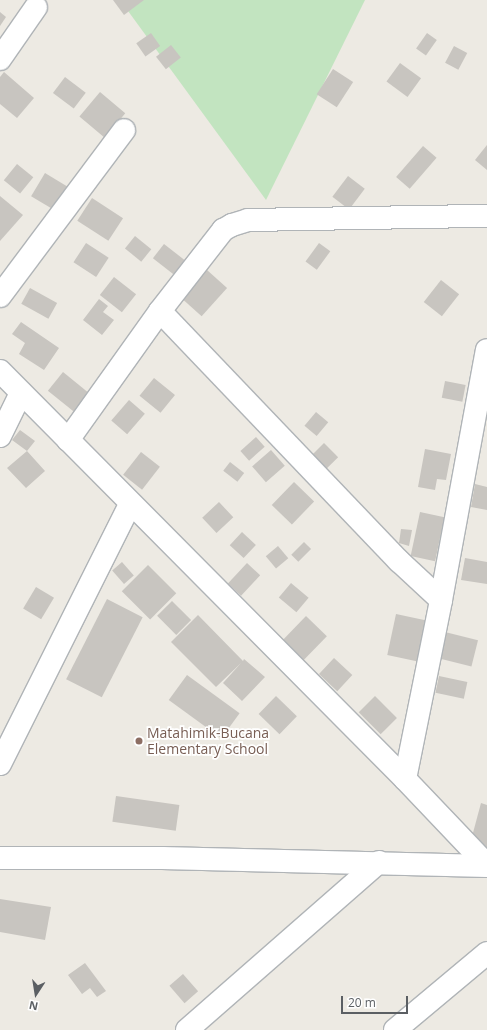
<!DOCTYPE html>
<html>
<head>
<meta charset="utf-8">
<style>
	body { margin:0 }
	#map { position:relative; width:487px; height:1030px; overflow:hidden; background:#edeae3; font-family:"Open Sans",sans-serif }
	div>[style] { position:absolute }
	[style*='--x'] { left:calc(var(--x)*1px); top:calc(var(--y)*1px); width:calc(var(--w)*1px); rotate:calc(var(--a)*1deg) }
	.green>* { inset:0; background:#c2e4c0 }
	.building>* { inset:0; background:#c8c5c0; transform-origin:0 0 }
	.roads { filter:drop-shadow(1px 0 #b0b4b7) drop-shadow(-1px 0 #b0b4b7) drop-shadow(0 1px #b0b4b7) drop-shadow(0 -1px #b0b4b7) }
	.minor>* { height:22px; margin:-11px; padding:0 11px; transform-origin:11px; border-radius:11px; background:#fff }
	.dots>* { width:11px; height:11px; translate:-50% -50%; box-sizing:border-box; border:2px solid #fff; border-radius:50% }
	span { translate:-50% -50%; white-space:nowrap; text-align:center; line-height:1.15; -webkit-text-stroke:3.5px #fff; paint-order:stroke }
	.education-label { font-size:14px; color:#785e54 }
	.left { translate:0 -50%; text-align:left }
	.north { position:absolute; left:16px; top:974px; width:40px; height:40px; -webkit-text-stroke:3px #fff; paint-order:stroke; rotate:192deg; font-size:11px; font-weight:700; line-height:16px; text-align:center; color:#5b5f63 }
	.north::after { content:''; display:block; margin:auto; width:14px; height:18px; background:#5b5f63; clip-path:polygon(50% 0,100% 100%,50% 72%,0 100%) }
	.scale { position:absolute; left:341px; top:996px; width:67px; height:18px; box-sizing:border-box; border:2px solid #5b5f63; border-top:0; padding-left:5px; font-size:12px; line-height:14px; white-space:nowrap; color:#5b5f63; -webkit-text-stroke:3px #fff; paint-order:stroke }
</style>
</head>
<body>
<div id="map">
	<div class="green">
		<i style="clip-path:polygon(120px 0,365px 0,266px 200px)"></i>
	</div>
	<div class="building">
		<i style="clip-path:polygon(113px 0,144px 0,124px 15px)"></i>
		<i style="clip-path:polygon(0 12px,6px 17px,0 26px)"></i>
		<i style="left:151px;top:33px;width:16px;height:18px;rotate:55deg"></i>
		<i style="left:427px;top:33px;width:12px;height:19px;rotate:35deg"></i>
		<i style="left:171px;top:45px;width:16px;height:19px;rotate:52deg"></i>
		<i style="left:454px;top:46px;width:15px;height:19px;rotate:28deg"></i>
		<i style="left:400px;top:63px;width:26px;height:23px;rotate:36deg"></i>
		<i style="left:333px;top:69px;width:24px;height:30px;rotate:33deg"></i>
		<i style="clip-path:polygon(4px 72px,34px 98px,17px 118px,0 104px,0 77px)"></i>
		<i style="left:65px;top:77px;width:26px;height:20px;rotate:37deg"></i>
		<i style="left:100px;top:92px;width:33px;height:32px;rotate:40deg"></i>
		<i style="clip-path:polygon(487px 145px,487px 170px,475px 160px)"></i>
		<i style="left:423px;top:146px;width:18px;height:41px;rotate:41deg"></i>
		<i style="left:17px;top:164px;width:21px;height:21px;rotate:39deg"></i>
		<i style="left:45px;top:173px;width:26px;height:27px;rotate:31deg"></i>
		<i style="left:348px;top:176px;width:21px;height:26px;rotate:37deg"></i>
		<i style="clip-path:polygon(0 196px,23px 215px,0 241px)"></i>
		<i style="left:92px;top:198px;width:37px;height:27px;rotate:33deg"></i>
		<i style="left:135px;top:236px;width:21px;height:16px;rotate:39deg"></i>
		<i style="left:86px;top:243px;width:27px;height:23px;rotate:33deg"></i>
		<i style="left:319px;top:243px;width:14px;height:23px;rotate:36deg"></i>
		<i style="left:164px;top:244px;width:28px;height:18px;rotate:38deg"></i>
		<i style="left:207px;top:270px;width:27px;height:38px;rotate:42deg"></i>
		<i style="left:114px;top:277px;width:28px;height:23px;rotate:38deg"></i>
		<i style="left:441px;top:280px;width:23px;height:28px;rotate:38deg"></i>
		<i style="left:30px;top:288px;width:31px;height:18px;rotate:29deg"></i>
		<i style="clip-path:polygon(99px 299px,108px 306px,103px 312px,114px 320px,102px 335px,83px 320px)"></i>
		<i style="clip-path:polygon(21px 322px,59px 348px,44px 370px,19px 354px,25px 343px,12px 334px)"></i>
		<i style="left:63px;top:372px;width:36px;height:24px;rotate:39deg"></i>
		<i style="left:154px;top:378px;width:27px;height:23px;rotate:39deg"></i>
		<i style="left:445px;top:381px;width:21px;height:17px;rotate:11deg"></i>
		<i style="left:129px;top:400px;width:21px;height:27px;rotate:41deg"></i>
		<i style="left:316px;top:412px;width:16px;height:18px;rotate:40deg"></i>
		<i style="clip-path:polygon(20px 430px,35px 441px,27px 451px,45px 471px,26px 488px,7px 468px,27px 451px,12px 440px)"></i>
		<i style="left:256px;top:437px;width:13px;height:21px;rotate:48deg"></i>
		<i style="left:324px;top:443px;width:20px;height:18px;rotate:45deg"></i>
		<i style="clip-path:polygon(425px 449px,451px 454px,446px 480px,437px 479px,435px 490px,418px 487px)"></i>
		<i style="left:271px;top:450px;width:21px;height:25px;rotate:49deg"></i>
		<i style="left:141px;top:452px;width:24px;height:29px;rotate:38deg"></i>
		<i style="left:230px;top:462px;width:18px;height:11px;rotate:38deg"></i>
		<i style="left:294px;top:482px;width:28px;height:32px;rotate:44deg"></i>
		<i style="clip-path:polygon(475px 484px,487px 487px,487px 510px,471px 507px)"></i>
		<i style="left:219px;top:502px;width:21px;height:23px;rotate:47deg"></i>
		<i style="left:420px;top:512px;width:25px;height:45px;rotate:12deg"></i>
		<i style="clip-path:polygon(401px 529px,412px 530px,409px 546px,399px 543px)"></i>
		<i style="left:242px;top:532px;width:19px;height:18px;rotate:43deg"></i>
		<i style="left:304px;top:542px;width:10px;height:18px;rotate:45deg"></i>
		<i style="left:278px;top:546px;width:16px;height:16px;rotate:50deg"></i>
		<i style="clip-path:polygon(465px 558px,487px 562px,487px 584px,461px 580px)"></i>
		<i style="left:122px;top:562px;width:18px;height:13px;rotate:49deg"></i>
		<i style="left:247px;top:563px;width:18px;height:28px;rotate:43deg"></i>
		<i style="left:148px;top:565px;width:40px;height:37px;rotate:45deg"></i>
		<i style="left:291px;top:583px;width:23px;height:19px;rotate:40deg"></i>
		<i style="left:36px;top:587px;width:21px;height:25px;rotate:31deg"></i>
		<i style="left:107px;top:599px;width:40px;height:90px;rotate:27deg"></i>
		<i style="left:172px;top:601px;width:27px;height:21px;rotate:45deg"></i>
		<i style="left:396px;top:614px;width:30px;height:42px;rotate:12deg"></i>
		<i style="clip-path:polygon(198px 615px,243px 661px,244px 659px,265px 677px,242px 701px,223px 683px,241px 663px,216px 687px,171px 642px)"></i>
		<i style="left:306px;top:616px;width:29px;height:34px;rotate:44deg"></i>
		<i style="left:445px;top:632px;width:34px;height:27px;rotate:14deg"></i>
		<i style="left:334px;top:658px;width:25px;height:22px;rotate:43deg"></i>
		<i style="left:187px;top:675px;width:65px;height:31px;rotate:36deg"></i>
		<i style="left:439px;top:676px;width:29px;height:17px;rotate:12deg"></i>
		<i style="left:276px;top:696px;width:29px;height:25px;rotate:44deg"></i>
		<i style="left:375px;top:696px;width:31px;height:23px;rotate:45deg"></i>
		<i style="left:116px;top:796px;width:64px;height:26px;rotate:8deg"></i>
		<i style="clip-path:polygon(481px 803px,487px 805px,487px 848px,470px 844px)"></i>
		<i style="clip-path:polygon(0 899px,51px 907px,45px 940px,0 932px)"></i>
		<i style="clip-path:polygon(85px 963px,106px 991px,97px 997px,90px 988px,82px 994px,68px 975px)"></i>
		<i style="left:183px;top:974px;width:23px;height:18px;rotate:49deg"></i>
	</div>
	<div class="roads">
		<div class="minor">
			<i style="--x:0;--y:59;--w:63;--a:-55.3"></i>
			<i style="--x:0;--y:296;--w:207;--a:-53.2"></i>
			<i style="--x:160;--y:311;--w:346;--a:46.3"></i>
			<i style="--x:399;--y:561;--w:57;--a:42.9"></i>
			<i style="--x:0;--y:371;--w:575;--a:45.21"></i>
			<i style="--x:405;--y:779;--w:119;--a:46.4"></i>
			<i style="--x:0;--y:436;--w:48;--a:-64"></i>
			<i style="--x:68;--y:440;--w:158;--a:-54.5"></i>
			<i style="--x:160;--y:311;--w:103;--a:-52.1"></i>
			<i style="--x:223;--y:230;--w:10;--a:-29"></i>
			<i style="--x:232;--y:225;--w:17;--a:-17"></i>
			<i style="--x:248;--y:220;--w:239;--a:-1"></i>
			<i style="--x:0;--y:764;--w:291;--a:-63.4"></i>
			<i style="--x:405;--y:779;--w:183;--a:-78.6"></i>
			<i style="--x:441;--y:600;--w:254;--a:-79.6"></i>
			<i style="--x:0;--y:858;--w:162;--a:0"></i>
			<i style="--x:162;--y:858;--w:325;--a:1.4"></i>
			<i style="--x:187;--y:1030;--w:255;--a:-41.2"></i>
			<i style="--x:395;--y:1030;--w:120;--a:-39.9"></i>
		</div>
	</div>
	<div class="dots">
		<i style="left:139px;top:741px;background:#8d6e63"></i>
	</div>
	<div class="education-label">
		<span class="left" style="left:147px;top:741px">Matahimik-Bucana<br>Elementary School</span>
	</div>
	<div class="north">N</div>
	<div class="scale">20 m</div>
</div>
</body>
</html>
